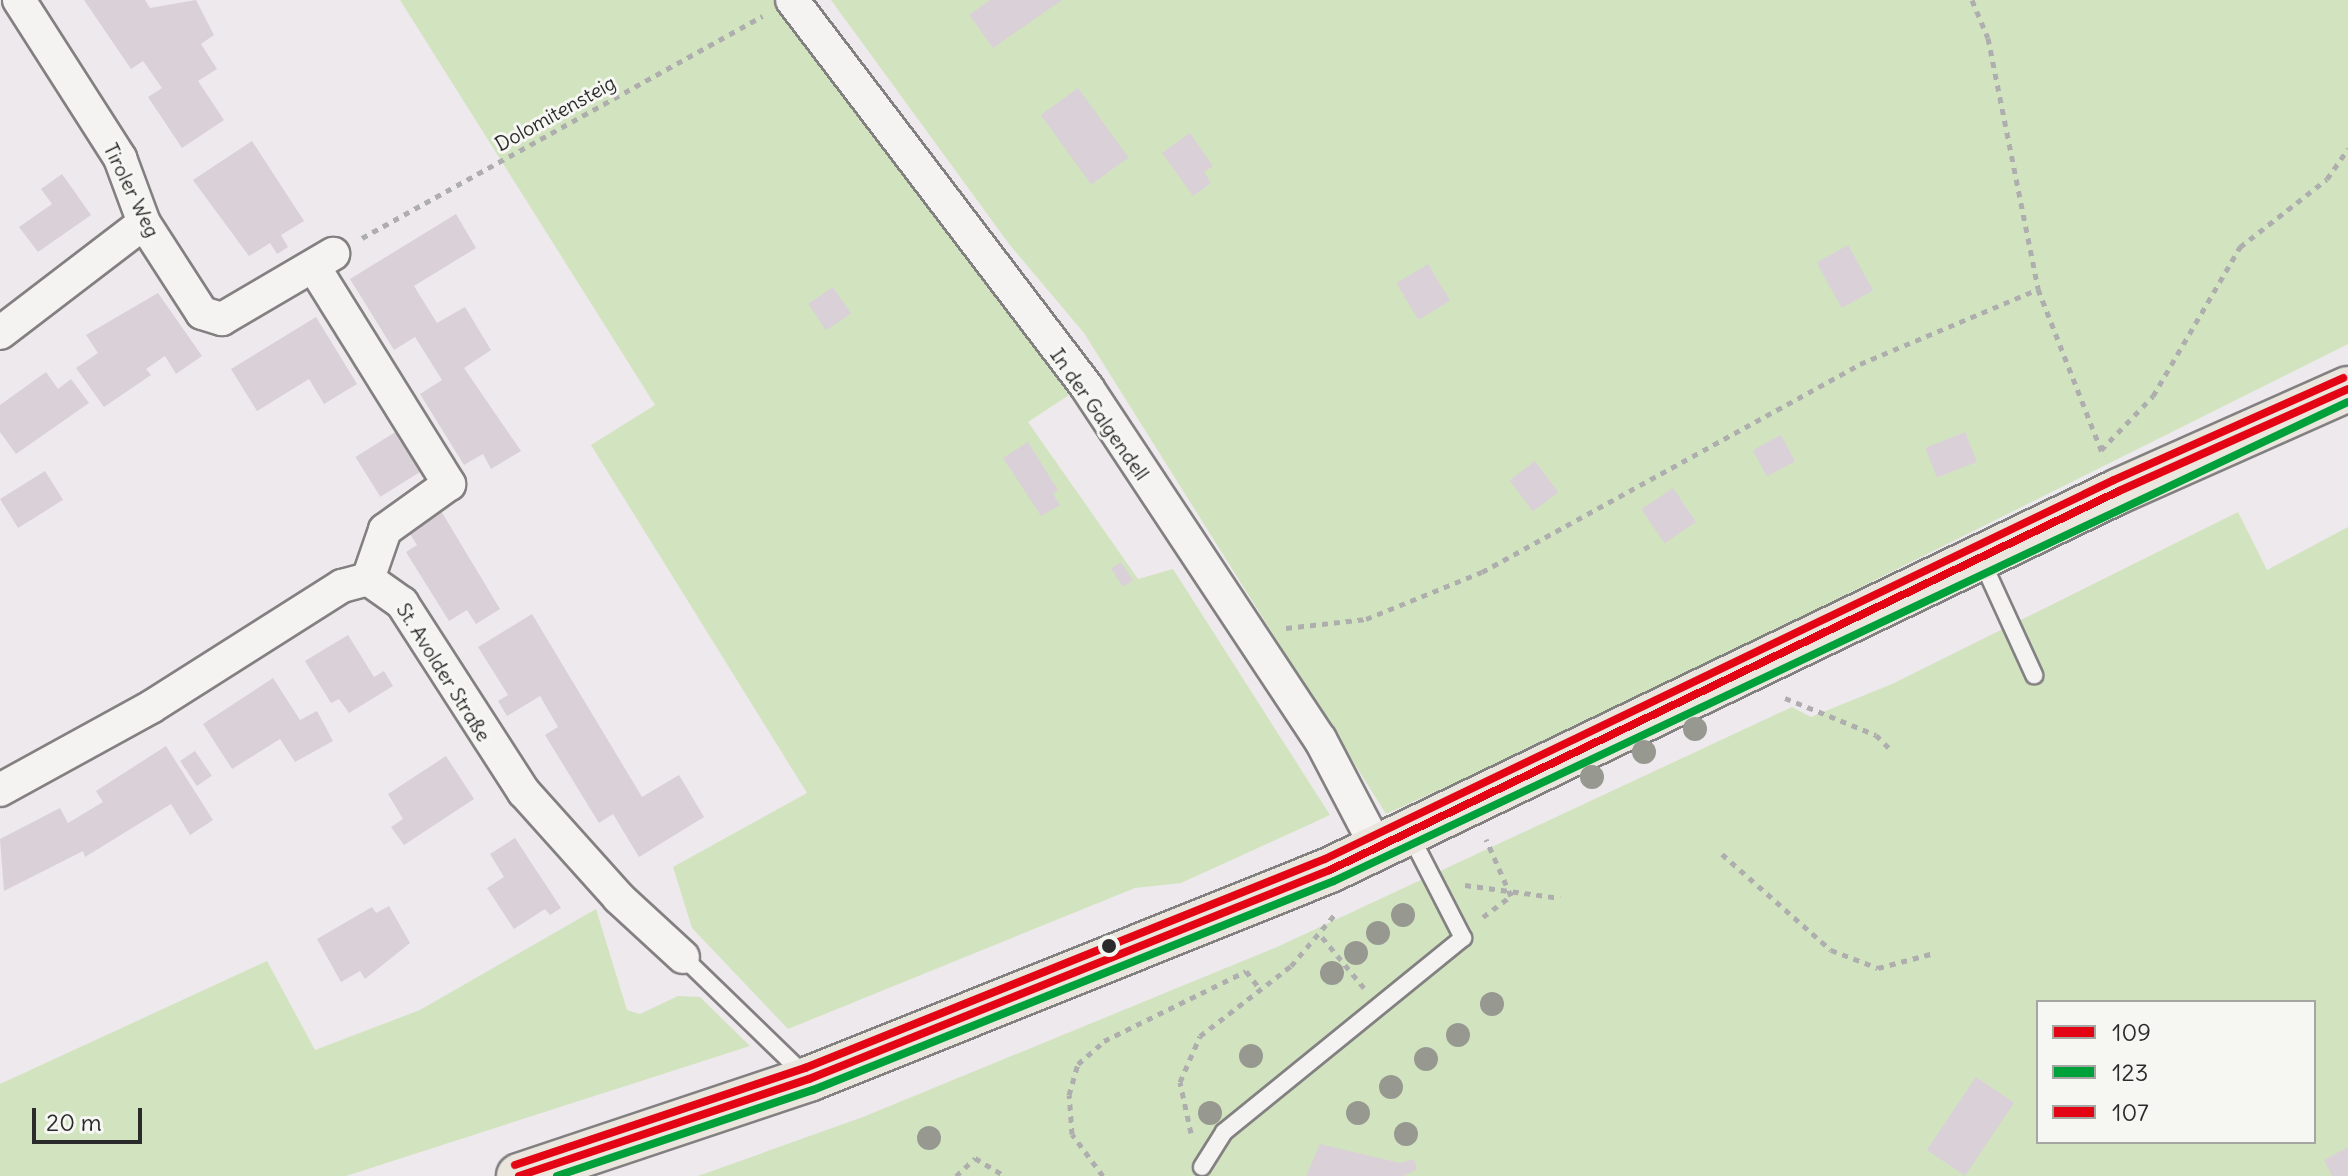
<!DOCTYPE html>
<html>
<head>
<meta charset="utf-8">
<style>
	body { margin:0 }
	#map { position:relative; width:2348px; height:1176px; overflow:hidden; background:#eee9ec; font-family:Delius,sans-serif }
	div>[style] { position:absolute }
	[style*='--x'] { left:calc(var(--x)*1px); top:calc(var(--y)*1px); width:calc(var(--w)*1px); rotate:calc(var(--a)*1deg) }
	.green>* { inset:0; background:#d2e4bf }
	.building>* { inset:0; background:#dad0d8; transform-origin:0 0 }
	.path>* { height:5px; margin-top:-2.5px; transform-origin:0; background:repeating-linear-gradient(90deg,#afaeae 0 6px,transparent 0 12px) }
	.roads { filter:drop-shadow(2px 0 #838082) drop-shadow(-2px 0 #838082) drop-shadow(0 2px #838082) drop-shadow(0 -2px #838082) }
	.service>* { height:16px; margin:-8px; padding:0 8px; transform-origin:8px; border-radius:8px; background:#f4f3f2 }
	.minor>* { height:32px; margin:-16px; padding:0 16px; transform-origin:16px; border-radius:16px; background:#f4f3f2 }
	.primary>* { height:44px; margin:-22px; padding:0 22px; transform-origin:22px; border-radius:22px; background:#eae6de }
	.bus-1>* { height:8px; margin:-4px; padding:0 4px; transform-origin:4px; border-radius:4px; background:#e30513 }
	.bus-2>* { height:8px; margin:-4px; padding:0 4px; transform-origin:4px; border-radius:4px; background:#00a13a }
	.bus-3>* { height:8px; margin:-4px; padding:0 4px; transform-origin:4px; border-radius:4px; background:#e30513 }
	.trees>* { width:24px; height:24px; margin:-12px; border-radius:50%; background:#979991 }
	.dots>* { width:22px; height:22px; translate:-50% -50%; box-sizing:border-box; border:4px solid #f6f6f2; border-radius:50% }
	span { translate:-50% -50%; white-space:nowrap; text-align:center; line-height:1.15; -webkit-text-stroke:6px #f6f6f2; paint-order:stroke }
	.street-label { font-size:20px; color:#2b2b2b }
	.legend { position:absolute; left:2036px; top:1000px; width:280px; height:144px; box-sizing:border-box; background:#f6f6f2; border:2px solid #a5a5a2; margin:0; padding:10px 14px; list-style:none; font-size:24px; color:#2b2b2b }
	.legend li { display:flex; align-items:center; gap:16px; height:40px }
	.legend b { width:40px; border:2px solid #a5a5a2 }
	.scale { position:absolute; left:32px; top:1108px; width:110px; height:36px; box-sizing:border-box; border:4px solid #2b2b2b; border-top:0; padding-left:10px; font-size:24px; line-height:28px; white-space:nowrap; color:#2b2b2b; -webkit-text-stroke:6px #f6f6f2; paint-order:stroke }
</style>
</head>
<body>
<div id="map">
	<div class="green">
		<i style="clip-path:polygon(400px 0,776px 0,1069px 395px,1028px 422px,1138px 579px,1173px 569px,1330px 815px,1181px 883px,1135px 888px,788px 1029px,692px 928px,673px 867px,807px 793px,591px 445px,655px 405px)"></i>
		<i style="clip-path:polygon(831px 0,2348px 0,2348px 344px,1599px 718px,1386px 814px,1084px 333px,1009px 244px)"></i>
		<i style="clip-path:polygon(evenodd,2238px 512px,2267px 570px,2348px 527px,2348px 1176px,698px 1176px,863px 1117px,1277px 947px,1792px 707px,1811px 717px,1892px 684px,2238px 512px,2038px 1002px,2314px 1002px,2314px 1142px,2038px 1142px,2038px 1002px)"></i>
		<i style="clip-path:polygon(596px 909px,627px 1010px,640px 1014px,678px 996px,700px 997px,750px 1046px,346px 1176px,0 1176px,0 1084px,267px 961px,315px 1050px,420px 1010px)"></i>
	</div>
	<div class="building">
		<i style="clip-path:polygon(84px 0,145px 0,150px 8px,196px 0,214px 35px,201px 44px,217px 69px,198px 81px,224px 120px,182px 148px,148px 97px,162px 88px,143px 61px,131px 69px)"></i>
		<i style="clip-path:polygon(990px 0,1062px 0,993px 48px,969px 15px)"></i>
		<i style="left:1078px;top:88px;width:86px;height:46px;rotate:54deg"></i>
		<i style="clip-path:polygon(1190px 133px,1213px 166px,1204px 172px,1211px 183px,1193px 196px,1162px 153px)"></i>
		<i style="clip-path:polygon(252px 141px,304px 221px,281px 235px,288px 247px,277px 254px,270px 243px,249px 256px,193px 180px)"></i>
		<i style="clip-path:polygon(62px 174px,91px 215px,38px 252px,19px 227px,52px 204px,41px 189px)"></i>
		<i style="clip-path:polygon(456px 214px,476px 248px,414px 286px,437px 323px,465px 307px,491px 350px,464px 368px,521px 451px,491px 469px,483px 454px,464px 465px,420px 394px,442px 380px,415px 337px,394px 350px,350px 279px)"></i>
		<i style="left:1848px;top:245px;width:52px;height:36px;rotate:61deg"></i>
		<i style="left:1428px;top:264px;width:43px;height:37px;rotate:59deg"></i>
		<i style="left:833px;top:287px;width:32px;height:30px;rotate:56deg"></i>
		<i style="clip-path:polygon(158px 293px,202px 356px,176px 374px,165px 356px,146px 369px,151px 375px,104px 407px,76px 368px,98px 353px,86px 335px)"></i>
		<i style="clip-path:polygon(316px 317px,357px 384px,324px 404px,309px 379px,257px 411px,231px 369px)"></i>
		<i style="clip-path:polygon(46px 372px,58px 389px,71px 379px,89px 403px,16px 454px,0 432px,0 405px)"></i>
		<i style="left:397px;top:431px;width:47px;height:49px;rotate:58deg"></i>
		<i style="left:1965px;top:432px;width:32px;height:43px;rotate:68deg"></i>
		<i style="left:1781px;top:435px;width:30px;height:32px;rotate:62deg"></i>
		<i style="clip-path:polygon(1028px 442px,1058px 490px,1053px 494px,1060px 505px,1041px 516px,1003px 458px)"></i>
		<i style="left:1535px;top:461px;width:39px;height:32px;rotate:53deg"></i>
		<i style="left:45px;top:471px;width:34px;height:53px;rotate:58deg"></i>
		<i style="left:1673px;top:488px;width:41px;height:38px;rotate:56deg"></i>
		<i style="clip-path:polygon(441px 511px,500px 609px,476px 624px,467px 610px,449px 621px,406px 552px,417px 545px,408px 531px)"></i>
		<i style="left:1121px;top:562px;width:22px;height:12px;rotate:56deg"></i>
		<i style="clip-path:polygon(532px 614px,642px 797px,679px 775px,704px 817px,639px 857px,613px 814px,599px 823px,545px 735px,558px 727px,540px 696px,507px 716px,498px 701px,508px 695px,478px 647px)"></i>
		<i style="clip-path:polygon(348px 635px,374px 677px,384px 671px,393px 686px,349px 713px,339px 699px,331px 703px,305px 661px)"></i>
		<i style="clip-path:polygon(273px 678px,300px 720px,317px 711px,333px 741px,295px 762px,280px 739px,232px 769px,203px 724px)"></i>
		<i style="clip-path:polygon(166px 746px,213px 820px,190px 835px,171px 804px,85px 857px,83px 851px,4px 891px,0 839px,60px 808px,68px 823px,103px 802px,96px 791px)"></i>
		<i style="left:195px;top:751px;width:30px;height:18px;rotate:56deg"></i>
		<i style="clip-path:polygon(446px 756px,474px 799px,404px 845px,391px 827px,403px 819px,388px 794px)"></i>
		<i style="clip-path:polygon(515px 838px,561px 908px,550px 915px,545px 909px,514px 929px,487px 888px,504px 877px,490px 854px)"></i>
		<i style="clip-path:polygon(389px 906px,410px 943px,365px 979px,360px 971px,341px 982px,317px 939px,372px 907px,376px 913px)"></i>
		<i style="left:1976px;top:1077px;width:46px;height:88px;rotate:34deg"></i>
		<i style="clip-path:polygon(1320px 1144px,1400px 1163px,1414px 1159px,1417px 1169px,1404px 1176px,1306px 1176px)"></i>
		<i style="clip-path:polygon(2348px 1147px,2348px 1176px,2332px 1176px,2324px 1160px)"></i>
	</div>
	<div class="path">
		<i style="--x:1972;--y:0;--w:41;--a:67.2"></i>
		<i style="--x:1988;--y:38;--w:256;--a:78.7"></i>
		<i style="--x:2038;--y:289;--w:180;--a:68.6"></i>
		<i style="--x:362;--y:238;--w:458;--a:-29"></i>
		<i style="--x:2101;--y:450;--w:75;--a:-46.1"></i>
		<i style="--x:2153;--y:396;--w:173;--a:-59.7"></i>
		<i style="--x:2240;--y:247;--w:110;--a:-38"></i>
		<i style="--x:2327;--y:179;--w:37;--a:-55"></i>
		<i style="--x:1286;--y:628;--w:81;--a:-6.4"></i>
		<i style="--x:1366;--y:619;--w:125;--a:-22.1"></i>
		<i style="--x:1482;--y:572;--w:431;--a:-28.8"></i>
		<i style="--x:1860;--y:364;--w:193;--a:-22.8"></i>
		<i style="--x:1785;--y:698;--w:98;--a:22.1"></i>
		<i style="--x:1876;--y:735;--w:18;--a:45"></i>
		<i style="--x:1722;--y:854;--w:145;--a:41.4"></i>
		<i style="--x:1831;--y:950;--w:50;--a:21"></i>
		<i style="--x:1878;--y:968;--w:58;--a:-15"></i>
		<i style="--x:1465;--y:885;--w:96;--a:7.8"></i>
		<i style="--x:1483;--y:917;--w:35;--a:-37"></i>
		<i style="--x:1511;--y:896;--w:62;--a:-113.7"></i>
		<i style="--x:1322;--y:937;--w:66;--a:50.5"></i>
		<i style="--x:1191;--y:1133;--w:52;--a:-102.2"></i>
		<i style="--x:1180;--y:1082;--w:50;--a:-66.5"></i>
		<i style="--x:1200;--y:1036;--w:115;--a:-37.6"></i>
		<i style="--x:1291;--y:966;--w:71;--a:-49.6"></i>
		<i style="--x:956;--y:1176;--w:26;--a:-43"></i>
		<i style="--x:975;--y:1158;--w:35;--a:31"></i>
		<i style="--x:1103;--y:1176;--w:52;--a:-126.4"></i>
		<i style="--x:1072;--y:1134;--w:39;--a:-94"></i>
		<i style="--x:1069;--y:1095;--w:32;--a:-74"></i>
		<i style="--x:1078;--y:1064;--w:35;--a:-41"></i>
		<i style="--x:1104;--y:1041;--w:158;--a:-26.2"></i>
		<i style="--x:1246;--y:971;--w:23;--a:52"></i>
	</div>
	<div class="roads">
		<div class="service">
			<i style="--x:1981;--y:559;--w:128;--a:65.4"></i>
			<i style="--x:683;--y:957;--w:174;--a:44.1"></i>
			<i style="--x:1202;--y:1167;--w:41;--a:-57.8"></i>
			<i style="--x:1224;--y:1132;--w:308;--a:-39.1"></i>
			<i style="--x:1463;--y:938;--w:116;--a:-117.2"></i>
		</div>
		<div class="minor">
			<i style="--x:19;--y:0;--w:188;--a:57.4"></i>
			<i style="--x:120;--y:158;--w:69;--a:69.7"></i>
			<i style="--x:144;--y:223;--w:107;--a:57.2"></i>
			<i style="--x:202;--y:313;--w:21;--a:17"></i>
			<i style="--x:222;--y:319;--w:129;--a:-30.4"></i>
			<i style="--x:792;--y:0;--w:489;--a:52.7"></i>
			<i style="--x:1088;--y:389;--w:420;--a:56.5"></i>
			<i style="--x:1320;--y:739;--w:123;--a:62.4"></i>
			<i style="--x:314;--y:267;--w:256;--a:58.1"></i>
			<i style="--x:449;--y:484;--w:79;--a:144.3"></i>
			<i style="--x:385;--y:530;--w:52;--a:109.1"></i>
			<i style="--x:0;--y:333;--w:181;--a:-37.4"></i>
			<i style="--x:0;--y:790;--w:172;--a:-28.8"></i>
			<i style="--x:151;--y:707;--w:226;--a:-32.4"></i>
			<i style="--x:342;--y:586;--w:27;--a:-15"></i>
			<i style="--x:368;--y:579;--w:42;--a:35.2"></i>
			<i style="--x:402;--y:603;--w:225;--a:57.2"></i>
			<i style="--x:524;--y:792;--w:142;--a:48.1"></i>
			<i style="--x:619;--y:898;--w:87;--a:42.7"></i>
		</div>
		<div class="primary">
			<i style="--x:519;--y:1176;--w:306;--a:-18.5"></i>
			<i style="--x:809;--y:1079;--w:561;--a:-21.86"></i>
			<i style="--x:1330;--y:870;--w:875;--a:-25.66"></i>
			<i style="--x:2119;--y:491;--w:251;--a:-24"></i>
		</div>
	</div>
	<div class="bus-1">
		<i style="--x:519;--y:1176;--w:306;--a:-18.5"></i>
		<i style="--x:809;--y:1079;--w:561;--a:-21.86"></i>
		<i style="--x:1330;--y:870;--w:875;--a:-25.66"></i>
		<i style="--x:2119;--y:491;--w:251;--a:-24"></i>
	</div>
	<div class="bus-2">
		<i style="--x:557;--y:1176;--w:270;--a:-18.6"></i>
		<i style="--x:813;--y:1090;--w:561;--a:-21.86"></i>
		<i style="--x:1334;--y:881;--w:1121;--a:-25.29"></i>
	</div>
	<div class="bus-3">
		<i style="--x:515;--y:1165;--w:306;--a:-18.5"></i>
		<i style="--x:805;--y:1068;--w:560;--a:-21.9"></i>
		<i style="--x:1325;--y:859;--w:875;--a:-25.66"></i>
		<i style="--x:2114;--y:480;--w:251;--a:-24"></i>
	</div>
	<div class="trees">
		<i style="left:1695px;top:729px"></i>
		<i style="left:1644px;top:752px"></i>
		<i style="left:1592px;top:777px"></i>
		<i style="left:1403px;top:915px"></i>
		<i style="left:1378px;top:933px"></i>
		<i style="left:1356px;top:953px"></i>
		<i style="left:1332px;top:973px"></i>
		<i style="left:1492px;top:1004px"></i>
		<i style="left:1458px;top:1035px"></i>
		<i style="left:1251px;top:1056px"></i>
		<i style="left:1426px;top:1059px"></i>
		<i style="left:1391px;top:1087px"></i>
		<i style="left:1210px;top:1113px"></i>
		<i style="left:1358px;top:1113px"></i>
		<i style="left:1406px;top:1134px"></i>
		<i style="left:929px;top:1138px"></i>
	</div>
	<div class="dots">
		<i style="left:1109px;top:946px;background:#2b2b2b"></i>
	</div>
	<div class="street-label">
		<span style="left:555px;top:113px;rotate:-29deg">Dolomitensteig</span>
		<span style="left:132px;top:190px;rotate:64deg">Tiroler Weg</span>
		<span style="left:1100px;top:414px;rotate:55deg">In der Galgendell</span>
		<span style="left:444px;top:672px;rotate:58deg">St. Avolder Straße</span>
	</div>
	<ul class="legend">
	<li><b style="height:10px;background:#e30513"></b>109</li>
	<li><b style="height:10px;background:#00a13a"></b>123</li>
	<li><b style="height:10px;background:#e30513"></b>107</li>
	</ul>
	<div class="scale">20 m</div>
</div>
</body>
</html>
